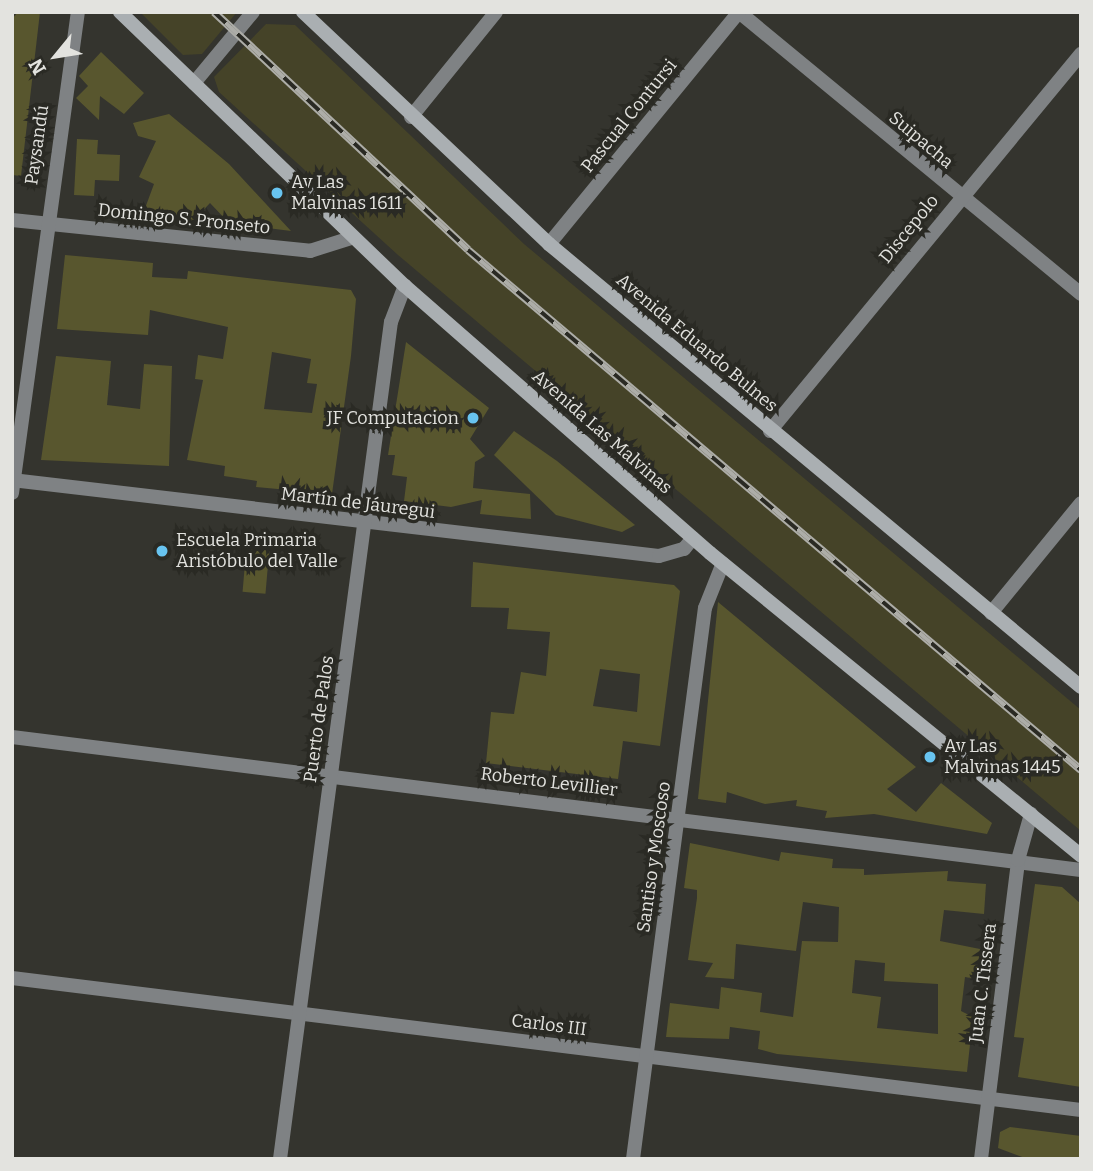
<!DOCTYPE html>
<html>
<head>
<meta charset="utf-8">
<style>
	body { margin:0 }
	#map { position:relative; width:1093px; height:1171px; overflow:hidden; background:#34342e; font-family:Bitter,serif }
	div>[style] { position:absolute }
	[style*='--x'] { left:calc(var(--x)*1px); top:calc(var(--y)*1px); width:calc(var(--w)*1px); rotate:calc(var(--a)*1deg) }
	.green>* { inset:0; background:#454328 }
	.building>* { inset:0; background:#58562e; transform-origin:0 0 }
	.minor>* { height:14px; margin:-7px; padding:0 7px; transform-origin:7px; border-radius:7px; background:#7f8284 }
	.secondary>* { height:14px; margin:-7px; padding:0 7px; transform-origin:7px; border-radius:7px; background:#aaafb2 }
	.rail>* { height:8px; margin-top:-4px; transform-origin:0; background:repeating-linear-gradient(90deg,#2a2a24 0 16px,#adada8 0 32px); box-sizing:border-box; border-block:2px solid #adada8 }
	.dots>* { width:19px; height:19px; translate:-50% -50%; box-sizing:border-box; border:4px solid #2a2a24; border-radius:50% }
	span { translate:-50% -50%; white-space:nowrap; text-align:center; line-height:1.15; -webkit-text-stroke:7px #2a2a24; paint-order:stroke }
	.street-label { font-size:18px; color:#e3e3df }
	.poi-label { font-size:18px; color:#e3e3df }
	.left { translate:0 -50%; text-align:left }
	.right { translate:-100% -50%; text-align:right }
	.frame { position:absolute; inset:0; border:14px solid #e3e3df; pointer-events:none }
	.north { position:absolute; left:21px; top:21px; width:70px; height:70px; -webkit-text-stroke:5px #2a2a24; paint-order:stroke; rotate:240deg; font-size:19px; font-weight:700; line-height:28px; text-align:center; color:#e3e3df }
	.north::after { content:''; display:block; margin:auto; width:24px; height:32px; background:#e3e3df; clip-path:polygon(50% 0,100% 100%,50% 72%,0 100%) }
</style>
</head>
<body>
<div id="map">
	<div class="green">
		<i style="clip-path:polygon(140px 12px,237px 12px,202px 54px,183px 55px)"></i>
		<i style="clip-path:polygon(266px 24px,295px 25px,524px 244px,1081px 710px,1081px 831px,398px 255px,219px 92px,214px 77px)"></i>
	</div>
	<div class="building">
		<i style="clip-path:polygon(18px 12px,40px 12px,21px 176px,12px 175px,12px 19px)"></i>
		<i style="clip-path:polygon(101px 52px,144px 93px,124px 114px,100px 96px,99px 120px,76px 98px,88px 86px,79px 76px)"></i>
		<i style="clip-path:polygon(169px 114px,229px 164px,291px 231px,229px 223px,210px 203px,192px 222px,144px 211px,154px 184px,139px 177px,156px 141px,138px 136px,133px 123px)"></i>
		<i style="clip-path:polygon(77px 139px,98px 140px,97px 154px,120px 155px,119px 181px,95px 180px,94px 196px,74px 195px)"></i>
		<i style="clip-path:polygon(evenodd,65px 255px,153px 263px,152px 277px,187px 279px,188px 271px,351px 290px,356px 299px,351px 356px,332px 494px,256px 487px,257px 481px,224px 476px,225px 466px,187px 460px,203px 380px,195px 379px,198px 355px,223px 359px,228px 327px,150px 310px,148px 335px,57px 329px,65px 255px,272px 352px,311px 359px,307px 383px,317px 384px,312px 413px,264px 409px,272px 352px)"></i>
		<i style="clip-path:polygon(406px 342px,489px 408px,470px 439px,485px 456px,475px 462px,473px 488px,530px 494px,531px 519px,480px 514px,482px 500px,451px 507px,404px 501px,407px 477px,392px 475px,395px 455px,388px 455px)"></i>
		<i style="clip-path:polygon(56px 356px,111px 361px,107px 405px,140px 409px,144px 364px,172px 366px,169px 466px,41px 460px)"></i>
		<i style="clip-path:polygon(514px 431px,557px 461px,635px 525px,622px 532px,556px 515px,494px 455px)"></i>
		<i style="left:247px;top:541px;width:23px;height:51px;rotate:5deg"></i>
		<i style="clip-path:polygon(evenodd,473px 562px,674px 585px,680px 591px,660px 746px,623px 741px,618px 779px,486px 763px,491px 712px,514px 714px,521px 672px,546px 676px,550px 632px,507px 629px,509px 608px,471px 607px,473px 562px,600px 669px,640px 674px,637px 712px,593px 706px,600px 669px)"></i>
		<i style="clip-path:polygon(718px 602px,916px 767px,887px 789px,916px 812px,941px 783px,992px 823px,987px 834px,874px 814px,825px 818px,827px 811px,796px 806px,797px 800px,765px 804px,727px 792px,726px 803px,698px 799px)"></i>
		<i style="clip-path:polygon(evenodd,690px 843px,779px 861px,781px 852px,833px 859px,832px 868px,864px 869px,864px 875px,948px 871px,947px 881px,986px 884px,984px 914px,944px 910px,940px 941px,980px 949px,976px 979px,965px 977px,961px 1011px,973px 1017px,967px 1072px,777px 1054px,758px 1049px,760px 1031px,730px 1027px,729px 1039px,666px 1037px,670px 1003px,719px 1009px,721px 987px,762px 993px,760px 1012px,793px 1017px,802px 941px,838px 942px,839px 907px,803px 902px,796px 951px,736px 944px,734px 979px,705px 977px,713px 963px,688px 960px,697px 898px,697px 890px,684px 888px,690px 843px,855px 960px,885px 963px,884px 981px,938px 984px,938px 1034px,877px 1028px,881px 997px,852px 993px,855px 960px)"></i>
		<i style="clip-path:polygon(1035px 884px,1062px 887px,1081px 904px,1081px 1087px,1018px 1077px,1024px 1038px,1014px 1037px)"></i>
		<i style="clip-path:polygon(1010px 1127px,1081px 1136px,1081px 1159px,1025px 1158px,998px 1148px,1000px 1132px)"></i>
	</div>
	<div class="minor">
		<i style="--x:739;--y:12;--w:443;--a:39.5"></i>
		<i style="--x:194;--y:83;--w:92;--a:-50.3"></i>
		<i style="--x:411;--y:117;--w:135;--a:-51"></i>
		<i style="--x:12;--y:220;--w:300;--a:5.9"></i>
		<i style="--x:310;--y:251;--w:43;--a:-17.6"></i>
		<i style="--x:549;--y:244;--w:300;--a:-50.7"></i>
		<i style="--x:770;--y:431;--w:489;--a:-50.5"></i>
		<i style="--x:12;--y:480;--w:651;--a:6.7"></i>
		<i style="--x:659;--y:556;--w:26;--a:-16"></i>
		<i style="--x:684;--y:549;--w:14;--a:-51"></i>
		<i style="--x:12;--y:493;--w:486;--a:-82.2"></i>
		<i style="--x:991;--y:613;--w:142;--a:-50.7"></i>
		<i style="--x:12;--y:737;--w:1077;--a:7.09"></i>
		<i style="--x:12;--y:978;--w:1077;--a:7.04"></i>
		<i style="--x:280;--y:1159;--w:844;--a:-82.45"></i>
		<i style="--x:391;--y:322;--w:39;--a:-69"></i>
		<i style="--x:633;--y:1159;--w:556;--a:-82.56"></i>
		<i style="--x:705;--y:608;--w:48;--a:-68.2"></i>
		<i style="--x:981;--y:1159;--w:301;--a:-82.9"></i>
		<i style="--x:1018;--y:860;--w:48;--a:-74.2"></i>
	</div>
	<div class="secondary">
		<i style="--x:120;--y:12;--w:395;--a:43.9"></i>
		<i style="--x:405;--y:286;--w:405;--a:41.2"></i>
		<i style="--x:710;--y:553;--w:479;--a:39.2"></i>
		<i style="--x:303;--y:12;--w:338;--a:43.3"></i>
		<i style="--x:549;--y:244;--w:692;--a:39.78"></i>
	</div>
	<div class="rail">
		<i style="--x:214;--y:12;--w:348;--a:43.1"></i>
		<i style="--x:468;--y:250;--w:804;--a:40.31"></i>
	</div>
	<div class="dots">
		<i style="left:277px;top:193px;background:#68c4f0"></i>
		<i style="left:473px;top:418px;background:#68c4f0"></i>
		<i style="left:162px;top:551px;background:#68c4f0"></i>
		<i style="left:930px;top:757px;background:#68c4f0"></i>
	</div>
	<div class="street-label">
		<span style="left:629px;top:116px;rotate:-51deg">Pascual Contursi</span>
		<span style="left:921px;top:140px;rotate:40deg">Suipacha</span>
		<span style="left:37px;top:145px;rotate:-82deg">Paysandú</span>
		<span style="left:184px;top:219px;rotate:6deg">Domingo S. Pronseto</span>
		<span style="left:909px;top:229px;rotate:-51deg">Discepolo</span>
		<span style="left:697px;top:343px;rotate:40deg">Avenida Eduardo Bulnes</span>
		<span style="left:602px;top:432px;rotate:41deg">Avenida Las Malvinas</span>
		<span style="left:358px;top:503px;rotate:7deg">Martín de Jáuregui</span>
		<span style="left:319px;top:719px;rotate:-82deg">Puerto de Palos</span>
		<span style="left:549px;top:782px;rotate:7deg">Roberto Levillier</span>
		<span style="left:654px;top:857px;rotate:-82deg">Santiso y Moscoso</span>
		<span style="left:983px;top:983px;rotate:-83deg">Juan C. Tissera</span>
		<span style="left:549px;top:1025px;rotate:7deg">Carlos III</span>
	</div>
	<div class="poi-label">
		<span class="left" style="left:291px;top:193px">Av Las<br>Malvinas 1611</span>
		<span class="right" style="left:459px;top:418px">JF Computacion</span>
		<span class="left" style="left:176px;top:551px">Escuela Primaria<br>Aristóbulo del Valle</span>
		<span class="left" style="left:944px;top:757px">Av Las<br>Malvinas 1445</span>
	</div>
	<div class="frame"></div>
	<div class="north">N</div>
</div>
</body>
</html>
